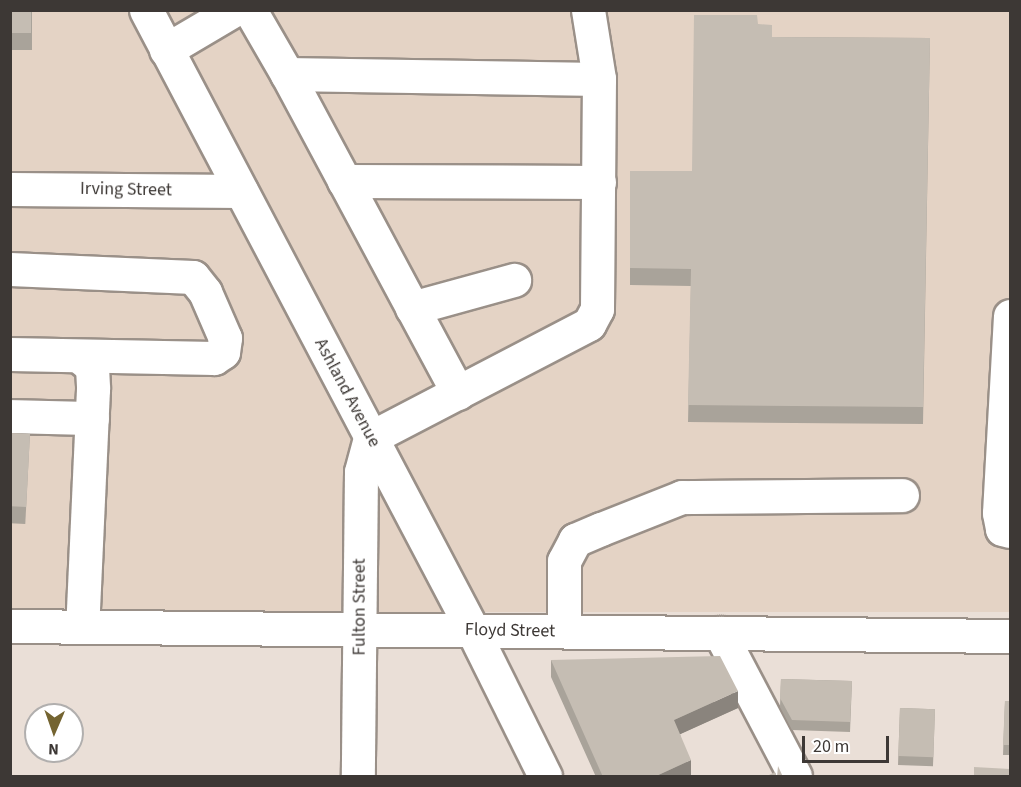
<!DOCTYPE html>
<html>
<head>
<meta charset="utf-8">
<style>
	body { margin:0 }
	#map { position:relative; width:1021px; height:787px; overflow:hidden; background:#eadfd7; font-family:"Source Sans 3",sans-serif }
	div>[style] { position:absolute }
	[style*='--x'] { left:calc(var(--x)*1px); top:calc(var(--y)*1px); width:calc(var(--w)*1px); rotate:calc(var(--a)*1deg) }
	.built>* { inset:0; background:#e4d3c5; transform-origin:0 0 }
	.roads { filter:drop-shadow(2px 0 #9a9088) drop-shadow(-2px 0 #9a9088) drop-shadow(0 2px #9a9088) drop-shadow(0 -2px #9a9088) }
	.minor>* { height:33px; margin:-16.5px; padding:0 16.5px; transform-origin:16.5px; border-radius:16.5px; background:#fff }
	.wall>* { inset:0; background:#a9a39a; transform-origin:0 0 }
	.shaded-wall>* { inset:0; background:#8a847d }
	.building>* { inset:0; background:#c5bdb3; transform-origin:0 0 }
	span { translate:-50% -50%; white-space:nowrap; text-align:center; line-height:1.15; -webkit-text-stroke:6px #fff; paint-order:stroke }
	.street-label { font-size:18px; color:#3d3835 }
	.frame { position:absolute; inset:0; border:12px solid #3d3835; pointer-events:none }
	.north { position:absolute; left:24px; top:703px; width:60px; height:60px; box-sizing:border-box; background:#fff; border:2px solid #b1afae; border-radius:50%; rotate:182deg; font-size:16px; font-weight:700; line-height:24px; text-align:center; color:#3d3835 }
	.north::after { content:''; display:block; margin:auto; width:21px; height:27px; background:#746431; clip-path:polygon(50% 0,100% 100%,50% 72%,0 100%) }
	.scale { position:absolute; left:802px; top:736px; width:87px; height:27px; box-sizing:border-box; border:3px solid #3d3835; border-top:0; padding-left:8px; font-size:18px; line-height:21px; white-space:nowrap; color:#3d3835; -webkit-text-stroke:4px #fff; paint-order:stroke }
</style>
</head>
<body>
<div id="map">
	<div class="built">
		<i style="left:11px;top:11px;width:999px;height:601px"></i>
	</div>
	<div class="roads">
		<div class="minor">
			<i style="--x:146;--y:10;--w:702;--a:62.23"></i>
			<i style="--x:473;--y:631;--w:162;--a:63.6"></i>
			<i style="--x:250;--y:10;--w:74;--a:60"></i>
			<i style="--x:287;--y:74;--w:312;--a:0.9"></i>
			<i style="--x:599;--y:79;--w:230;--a:90.5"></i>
			<i style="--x:597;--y:309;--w:17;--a:118"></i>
			<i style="--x:589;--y:324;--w:247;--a:152.5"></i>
			<i style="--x:370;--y:438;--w:35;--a:105"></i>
			<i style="--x:361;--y:472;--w:304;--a:90.6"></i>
			<i style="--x:588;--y:10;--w:70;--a:80.9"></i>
			<i style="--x:166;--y:50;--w:79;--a:-30.5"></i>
			<i style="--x:287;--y:74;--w:362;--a:61.8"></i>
			<i style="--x:344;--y:181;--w:255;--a:0.2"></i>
			<i style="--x:10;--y:189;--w:231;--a:0.5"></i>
			<i style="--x:10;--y:269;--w:183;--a:2.5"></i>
			<i style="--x:193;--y:277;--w:19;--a:51"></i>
			<i style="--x:205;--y:292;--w:50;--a:66.5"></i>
			<i style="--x:225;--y:338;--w:14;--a:98"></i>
			<i style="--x:223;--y:352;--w:11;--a:146"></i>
			<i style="--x:214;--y:358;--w:204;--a:-178.9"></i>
			<i style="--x:412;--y:308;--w:106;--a:-15.4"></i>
			<i style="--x:1010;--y:316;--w:197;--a:93.2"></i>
			<i style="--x:999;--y:513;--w:16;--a:79"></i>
			<i style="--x:1002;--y:529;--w:8;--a:14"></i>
			<i style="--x:79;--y:356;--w:17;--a:40"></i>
			<i style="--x:92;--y:367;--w:22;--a:87"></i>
			<i style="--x:93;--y:389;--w:238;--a:92.6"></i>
			<i style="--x:10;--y:416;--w:82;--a:1.4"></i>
			<i style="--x:10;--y:626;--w:1000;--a:0.57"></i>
			<i style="--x:564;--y:631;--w:70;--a:-90"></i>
			<i style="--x:564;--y:561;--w:24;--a:-62"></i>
			<i style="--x:575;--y:540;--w:28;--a:-23"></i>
			<i style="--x:601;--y:529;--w:87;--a:-21.6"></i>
			<i style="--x:682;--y:497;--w:220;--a:-0.5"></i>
			<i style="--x:720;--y:633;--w:161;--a:62.3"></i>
		</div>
	</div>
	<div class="wall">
		<i style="left:10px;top:10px;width:22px;height:40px"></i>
		<i style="clip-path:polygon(758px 24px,772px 37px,930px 38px,923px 424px,688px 422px,691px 286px,630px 285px,630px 171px,692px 171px)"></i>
		<i style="left:10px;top:433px;width:20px;height:90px;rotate:3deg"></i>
		<i style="clip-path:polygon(551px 660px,738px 708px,680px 734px,691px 777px,596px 777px,551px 677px)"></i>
		<i style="clip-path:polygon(781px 679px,852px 681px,850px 732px,792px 730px,780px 707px)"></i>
		<i style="clip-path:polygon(1005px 701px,1011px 701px,1011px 755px,1003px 755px)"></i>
		<i style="left:900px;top:708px;width:35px;height:57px;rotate:2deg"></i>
	</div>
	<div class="shaded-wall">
		<i style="clip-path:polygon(738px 691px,738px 708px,674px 737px,674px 720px)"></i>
		<i style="clip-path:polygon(691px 760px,691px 777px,654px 777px)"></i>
	</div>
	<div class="building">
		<i style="left:10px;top:10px;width:21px;height:23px"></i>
		<i style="clip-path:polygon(694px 15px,757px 15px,758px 24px,772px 25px,772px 37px,930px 38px,923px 407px,688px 405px,691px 269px,630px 268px,630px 171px,692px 171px)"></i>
		<i style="left:10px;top:433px;width:20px;height:73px;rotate:3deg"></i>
		<i style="clip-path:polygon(720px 656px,738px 691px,674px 720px,691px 760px,654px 777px,603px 777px,551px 660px)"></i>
		<i style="clip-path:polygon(781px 679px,852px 681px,850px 722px,792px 720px,780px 698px)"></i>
		<i style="clip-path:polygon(1005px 701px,1011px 701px,1011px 745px,1003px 745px)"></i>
		<i style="left:900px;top:708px;width:35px;height:48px;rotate:2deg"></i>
		<i style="clip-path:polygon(778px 766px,783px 777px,777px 777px)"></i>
		<i style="clip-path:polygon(974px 767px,1010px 769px,1010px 777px,974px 777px)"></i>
		<i style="clip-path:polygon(775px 772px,777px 777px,765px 777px)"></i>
	</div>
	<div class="street-label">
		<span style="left:126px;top:190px;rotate:1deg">Irving Street</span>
		<span style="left:347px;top:393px;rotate:62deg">Ashland Avenue</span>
		<span style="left:360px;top:607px;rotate:-90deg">Fulton Street</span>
		<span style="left:510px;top:631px;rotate:1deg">Floyd Street</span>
	</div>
	<div class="frame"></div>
	<div class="north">N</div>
	<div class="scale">20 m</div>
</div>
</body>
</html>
